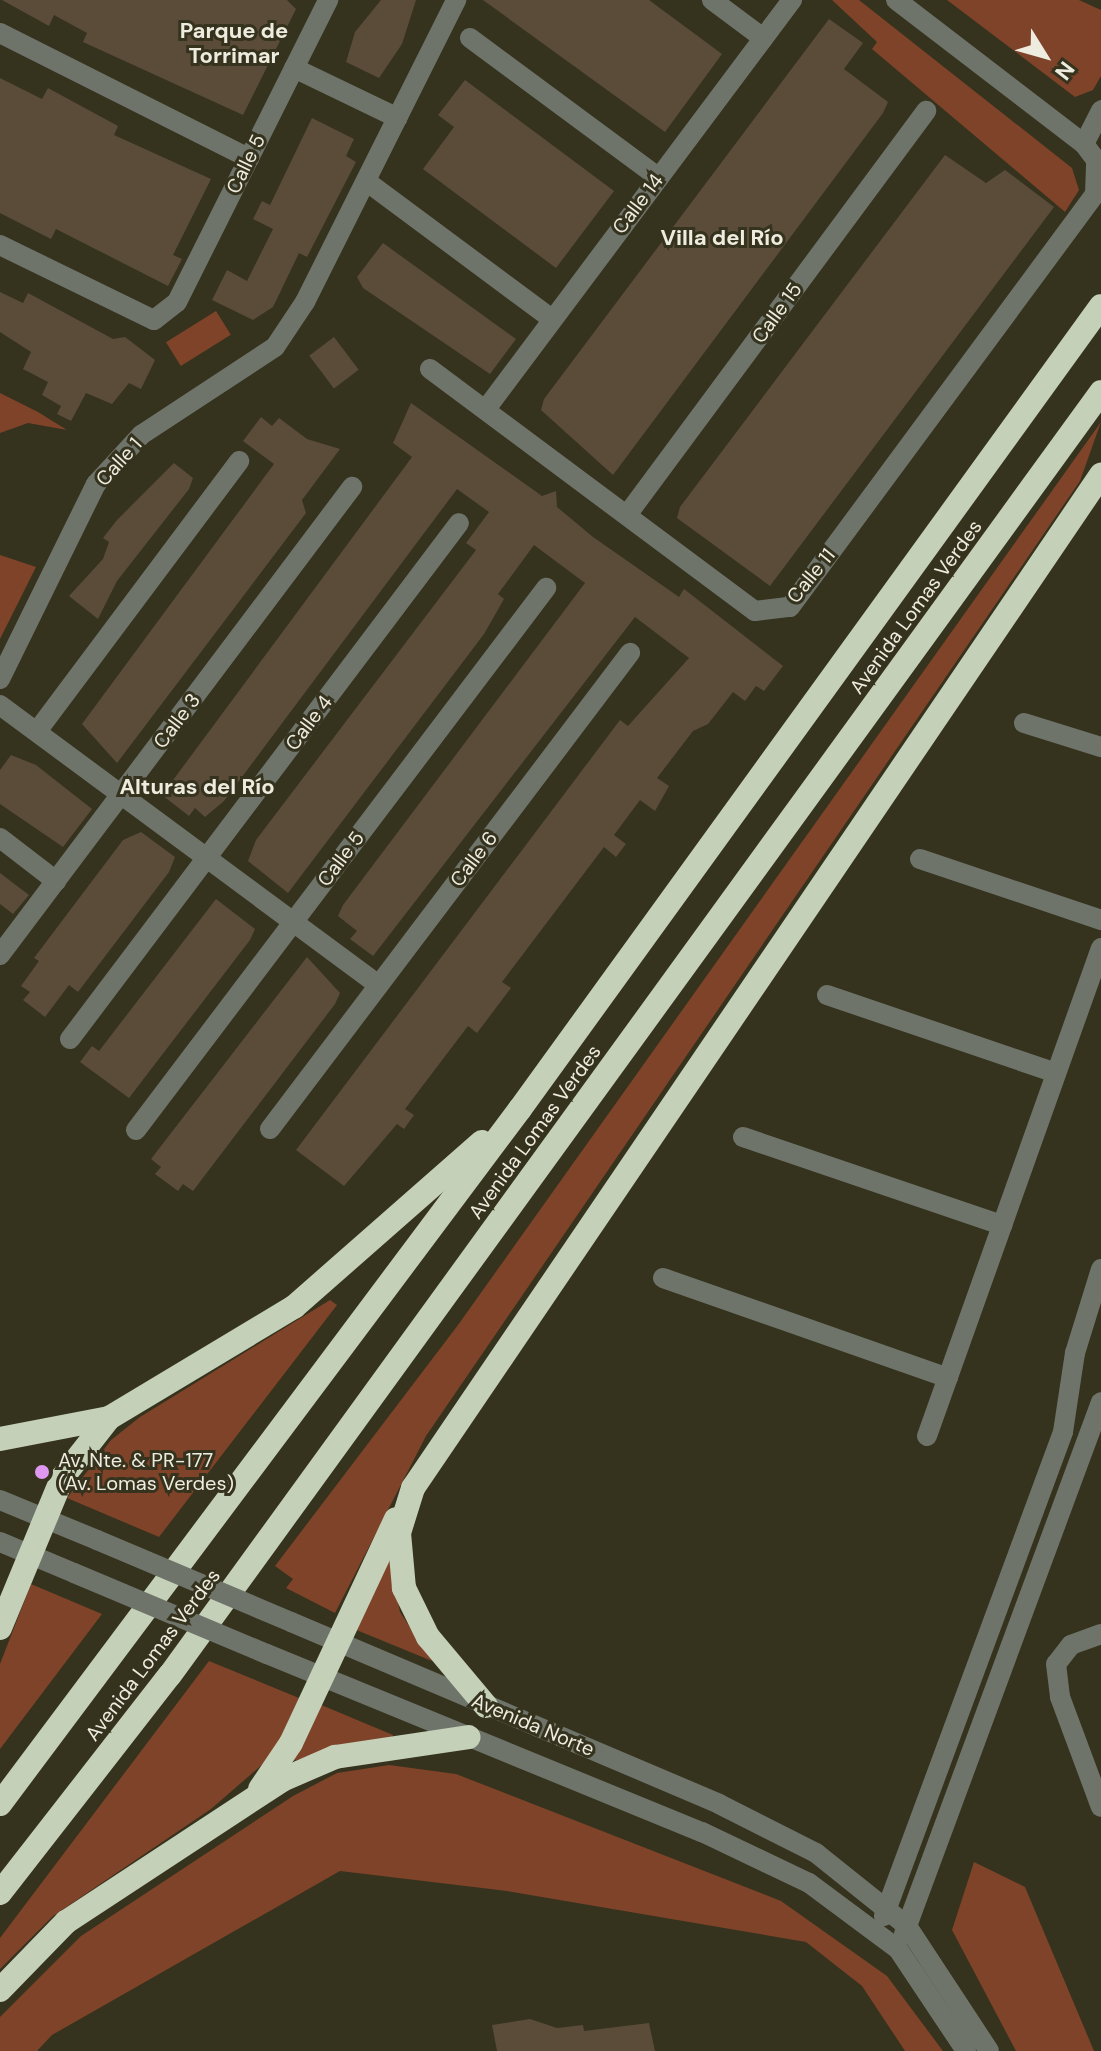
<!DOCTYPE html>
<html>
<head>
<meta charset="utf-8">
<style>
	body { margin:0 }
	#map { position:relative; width:1101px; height:2051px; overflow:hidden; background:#35321d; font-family:"DM Sans",sans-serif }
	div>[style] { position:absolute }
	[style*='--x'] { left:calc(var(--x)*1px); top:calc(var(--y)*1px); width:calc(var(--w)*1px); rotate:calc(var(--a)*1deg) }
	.green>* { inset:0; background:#7e4328; transform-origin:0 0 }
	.building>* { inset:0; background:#5b4c3a; transform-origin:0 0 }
	.minor>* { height:20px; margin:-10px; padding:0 10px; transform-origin:10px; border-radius:10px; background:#6f746b }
	.highway>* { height:24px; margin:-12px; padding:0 12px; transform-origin:12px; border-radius:12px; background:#c4d0b8 }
	.minor-bridge>* { height:20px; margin:-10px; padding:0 10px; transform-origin:10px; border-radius:10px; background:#6f746b }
	.dots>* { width:22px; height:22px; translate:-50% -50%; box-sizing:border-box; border:4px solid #35321d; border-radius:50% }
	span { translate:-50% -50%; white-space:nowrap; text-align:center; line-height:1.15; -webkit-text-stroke:6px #35321d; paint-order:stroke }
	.street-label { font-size:20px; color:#edecdf }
	.poi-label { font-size:20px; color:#edecdf }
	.left { translate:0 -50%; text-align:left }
	.neighbourhood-label { font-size:22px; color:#edecdf; font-weight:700 }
	.north { position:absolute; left:1005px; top:16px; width:80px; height:80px; -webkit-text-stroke:6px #35321d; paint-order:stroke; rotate:127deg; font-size:22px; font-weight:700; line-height:32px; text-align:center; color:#edecdf }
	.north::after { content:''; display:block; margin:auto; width:28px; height:36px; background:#edecdf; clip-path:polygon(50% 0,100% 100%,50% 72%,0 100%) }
</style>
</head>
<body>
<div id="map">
	<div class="green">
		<i style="clip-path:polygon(832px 0,859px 0,1072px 168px,1079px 190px,1065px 212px,872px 49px,877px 42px)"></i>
		<i style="clip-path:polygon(947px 0,1079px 0,1101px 10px,1101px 76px,1093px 90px,1075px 97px)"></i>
		<i style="left:216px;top:311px;width:28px;height:59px;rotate:58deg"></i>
		<i style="clip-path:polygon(0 393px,38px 412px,67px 430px,28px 423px,0 433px)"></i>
		<i style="clip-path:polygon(1101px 422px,1080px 481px,426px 1436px,335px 1613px,286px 1588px,293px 1579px,275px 1566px,458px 1325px)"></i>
		<i style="clip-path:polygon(0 555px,36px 567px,0 639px)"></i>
		<i style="clip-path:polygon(330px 1300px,337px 1305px,159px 1537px,67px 1498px,111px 1440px,140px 1417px)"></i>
		<i style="clip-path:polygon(387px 1548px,400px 1612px,432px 1661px,354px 1629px)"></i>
		<i style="clip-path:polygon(31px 1584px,102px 1614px,0 1749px,0 1664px)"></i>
		<i style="clip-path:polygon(209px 1661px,299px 1698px,272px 1756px,211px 1809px,53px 1916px,0 1969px,0 1938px)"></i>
		<i style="clip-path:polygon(319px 1704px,393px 1735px,391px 1739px,292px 1761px)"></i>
		<i style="clip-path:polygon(389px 1765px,456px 1774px,781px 1901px,887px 1976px,943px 2051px,905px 2051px,862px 1986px,806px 1942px,507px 1891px,340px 1871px,52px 2035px,37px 2051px,0 2051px,0 2017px,81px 1936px,293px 1796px,337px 1773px)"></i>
		<i style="clip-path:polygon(974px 1862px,1025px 1887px,1094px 2051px,1016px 2051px,952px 1930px)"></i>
	</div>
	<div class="building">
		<i style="clip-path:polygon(2px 0,287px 0,296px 9px,243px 115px,83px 42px,87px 33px,54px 15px,49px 26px)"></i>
		<i style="clip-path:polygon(381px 0,416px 0,402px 44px,379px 78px,346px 62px,355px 32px)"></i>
		<i style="clip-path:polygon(483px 0,649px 0,722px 54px,665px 132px)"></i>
		<i style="clip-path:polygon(829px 19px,863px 43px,844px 69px,888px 102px,883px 113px,613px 475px,541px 410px,544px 399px)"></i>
		<i style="clip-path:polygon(0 78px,42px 99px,48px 88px,118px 126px,114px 135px,211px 179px,173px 255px,182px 259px,168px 286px,56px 229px,51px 239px,0 213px)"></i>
		<i style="clip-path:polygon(465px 80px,614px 191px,556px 268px,423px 169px,454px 127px,438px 115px)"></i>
		<i style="clip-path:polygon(312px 118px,354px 139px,346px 156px,356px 162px,307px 257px,299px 253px,273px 307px,253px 320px,212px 300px,227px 270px,247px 281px,273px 229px,253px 219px,262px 201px,270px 205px)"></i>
		<i style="clip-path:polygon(945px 155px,986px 183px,1005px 170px,1054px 207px,770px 586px,677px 518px,680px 507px)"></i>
		<i style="clip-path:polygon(383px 243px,516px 339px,490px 374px,363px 288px,357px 277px)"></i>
		<i style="clip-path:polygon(0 292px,23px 303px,28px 293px,113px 339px,125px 337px,155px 360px,141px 389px,129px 383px,112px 404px,86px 393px,71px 421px,57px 414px,61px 406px,42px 395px,48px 382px,23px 369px,31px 352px,0 332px)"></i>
		<i style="left:334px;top:337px;width:41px;height:31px;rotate:53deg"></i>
		<i style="clip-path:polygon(411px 403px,542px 496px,556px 491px,557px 507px,593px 537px,679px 597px,684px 589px,783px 666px,764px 691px,756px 686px,745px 701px,733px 692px,708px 724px,693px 731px,657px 778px,669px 786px,655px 811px,640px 800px,614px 835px,626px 844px,616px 857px,604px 847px,502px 982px,511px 988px,477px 1033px,468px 1026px,405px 1109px,414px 1115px,404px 1129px,397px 1124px,344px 1186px,296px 1150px,620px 720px,628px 726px,689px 658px,635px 617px,373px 956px,350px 939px,357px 931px,338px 916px,343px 905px,585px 583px,534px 545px,498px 594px,504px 599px,484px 634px,288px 893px,248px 861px,256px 840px,476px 550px,466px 543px,489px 512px,457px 489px,224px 801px,205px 817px,195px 808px,189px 816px,162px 795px,412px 457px,393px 443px)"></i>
		<i style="clip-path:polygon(261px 417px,272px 426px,279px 418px,307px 439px,340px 449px,302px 500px,306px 513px,117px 763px,82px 724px,274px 464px,243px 441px)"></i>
		<i style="clip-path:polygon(174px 463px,193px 478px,189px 489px,117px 581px,98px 619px,69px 596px,103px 559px,109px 542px,103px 538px,117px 520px)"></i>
		<i style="clip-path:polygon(11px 755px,36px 765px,92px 809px,63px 847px,0 804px,0 770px)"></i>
		<i style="clip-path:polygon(141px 832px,175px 857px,169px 872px,78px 992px,69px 985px,45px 1017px,23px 1000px,30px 992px,21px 986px,39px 961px,34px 958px,123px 840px)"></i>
		<i style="clip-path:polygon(0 873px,29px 895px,13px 914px,0 904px)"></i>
		<i style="clip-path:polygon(216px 899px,255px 929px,250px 940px,129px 1098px,80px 1062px,92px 1046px,99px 1051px)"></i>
		<i style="clip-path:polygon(307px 957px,340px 993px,335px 1004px,193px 1191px,183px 1184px,178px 1191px,155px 1174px,161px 1167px,151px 1159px)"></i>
		<i style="clip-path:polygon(530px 2019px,557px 2028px,583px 2025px,584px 2031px,649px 2023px,655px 2051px,497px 2051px,492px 2025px)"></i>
	</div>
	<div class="minor">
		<i style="--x:712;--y:0;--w:64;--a:36.7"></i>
		<i style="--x:0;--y:33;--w:279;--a:26.7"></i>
		<i style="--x:470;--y:38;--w:235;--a:36.5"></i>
		<i style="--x:294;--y:68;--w:115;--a:25.7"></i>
		<i style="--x:1084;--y:144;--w:38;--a:-63"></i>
		<i style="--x:366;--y:181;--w:232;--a:36.6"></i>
		<i style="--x:0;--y:245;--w:171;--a:26"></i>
		<i style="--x:154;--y:320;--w:29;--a:-38"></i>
		<i style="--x:177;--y:302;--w:338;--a:-63.4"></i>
		<i style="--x:430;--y:369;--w:405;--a:36.7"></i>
		<i style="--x:755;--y:611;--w:35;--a:-7"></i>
		<i style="--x:790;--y:607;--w:513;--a:-53.55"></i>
		<i style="--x:1095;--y:194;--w:34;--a:-88"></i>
		<i style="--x:1096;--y:160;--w:20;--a:-127"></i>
		<i style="--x:1084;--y:144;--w:237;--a:-142.5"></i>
		<i style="--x:486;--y:409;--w:511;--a:-53.2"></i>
		<i style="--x:627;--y:515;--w:503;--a:-53.49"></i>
		<i style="--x:0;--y:679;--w:217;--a:-63.8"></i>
		<i style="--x:96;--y:484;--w:67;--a:-47.4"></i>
		<i style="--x:141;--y:435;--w:160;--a:-33.3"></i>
		<i style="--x:275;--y:347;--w:54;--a:-56.3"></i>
		<i style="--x:305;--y:302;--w:338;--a:-63.4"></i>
		<i style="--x:0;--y:705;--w:471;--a:36.5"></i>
		<i style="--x:1024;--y:723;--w:81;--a:17.3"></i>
		<i style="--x:38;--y:730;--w:336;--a:-53.2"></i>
		<i style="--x:0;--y:838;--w:71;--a:37.5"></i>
		<i style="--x:920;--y:859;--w:191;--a:18.6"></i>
		<i style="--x:0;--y:955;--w:586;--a:-53.05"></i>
		<i style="--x:827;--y:995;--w:242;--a:18.8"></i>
		<i style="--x:70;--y:1039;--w:646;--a:-52.99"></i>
		<i style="--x:270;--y:1129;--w:597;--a:-52.9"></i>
		<i style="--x:136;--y:1130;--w:680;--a:-52.89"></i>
		<i style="--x:743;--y:1137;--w:274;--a:18.8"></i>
		<i style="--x:663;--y:1278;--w:302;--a:19.3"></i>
		<i style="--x:927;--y:1436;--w:518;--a:-70.38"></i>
		<i style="--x:0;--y:1500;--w:105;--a:22.4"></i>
		<i style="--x:0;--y:1542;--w:80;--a:22.7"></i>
		<i style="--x:291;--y:1622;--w:465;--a:23"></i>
		<i style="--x:719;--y:1804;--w:109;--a:26.8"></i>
		<i style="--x:816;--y:1853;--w:117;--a:38.7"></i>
		<i style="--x:907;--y:1926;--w:149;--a:56.7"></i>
		<i style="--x:1101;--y:1634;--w:32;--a:160"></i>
		<i style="--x:1071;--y:1645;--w:24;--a:128"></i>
		<i style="--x:1056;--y:1664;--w:33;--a:83"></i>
		<i style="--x:1060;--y:1697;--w:117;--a:69.6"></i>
		<i style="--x:267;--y:1654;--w:470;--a:22.3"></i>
		<i style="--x:702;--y:1832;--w:119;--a:25.5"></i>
		<i style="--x:809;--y:1883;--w:111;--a:36.6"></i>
		<i style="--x:898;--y:1949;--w:123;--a:56.3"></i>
		<i style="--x:884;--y:1916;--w:516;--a:-69.7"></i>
		<i style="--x:1063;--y:1432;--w:80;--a:-81.4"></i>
		<i style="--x:1075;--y:1353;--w:88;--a:-72.8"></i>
		<i style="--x:904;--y:1934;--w:567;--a:-69.68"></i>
	</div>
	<div class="highway">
		<i style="--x:0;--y:1439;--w:111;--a:-10.9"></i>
		<i style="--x:0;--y:1628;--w:162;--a:-67.5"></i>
		<i style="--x:62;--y:1478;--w:76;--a:-51.9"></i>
		<i style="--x:109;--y:1418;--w:216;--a:-31"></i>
		<i style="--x:294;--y:1307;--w:250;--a:-41.3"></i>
		<i style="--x:486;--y:1706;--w:90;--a:-130"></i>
		<i style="--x:428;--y:1637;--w:55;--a:-116.1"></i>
		<i style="--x:404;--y:1588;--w:55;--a:-95.2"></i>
		<i style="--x:399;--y:1533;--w:47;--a:-72.7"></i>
		<i style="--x:413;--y:1488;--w:1225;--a:-55.82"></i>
		<i style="--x:260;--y:1789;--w:55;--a:-56"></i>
		<i style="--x:291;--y:1743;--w:247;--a:-64.9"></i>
		<i style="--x:0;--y:1804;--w:868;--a:-53.2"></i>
		<i style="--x:520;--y:1109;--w:991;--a:-54.11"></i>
		<i style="--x:0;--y:1893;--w:276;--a:-52.1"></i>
		<i style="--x:170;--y:1675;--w:1585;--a:-54.03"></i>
		<i style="--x:0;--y:1990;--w:95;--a:-45.9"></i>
		<i style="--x:66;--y:1922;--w:258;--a:-33.3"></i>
		<i style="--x:282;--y:1780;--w:58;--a:-23.5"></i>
		<i style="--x:335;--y:1757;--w:135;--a:-8.5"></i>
	</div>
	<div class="minor-bridge">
		<i style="--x:97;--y:1540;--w:211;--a:22.9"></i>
		<i style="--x:74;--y:1573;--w:209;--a:22.8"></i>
	</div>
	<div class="dots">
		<i style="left:42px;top:1472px;background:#de98f2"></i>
	</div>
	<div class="street-label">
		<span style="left:246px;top:164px;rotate:-64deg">Calle 5</span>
		<span style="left:638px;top:204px;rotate:-53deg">Calle 14</span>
		<span style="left:777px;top:313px;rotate:-54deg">Calle 15</span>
		<span style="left:119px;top:462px;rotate:-48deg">Calle 1</span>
		<span style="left:811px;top:576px;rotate:-51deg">Calle 11</span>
		<span style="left:916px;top:607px;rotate:-54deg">Avenida Lomas Verdes</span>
		<span style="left:177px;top:721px;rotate:-53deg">Calle 3</span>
		<span style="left:309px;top:723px;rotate:-53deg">Calle 4</span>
		<span style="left:341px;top:859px;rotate:-53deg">Calle 5</span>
		<span style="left:474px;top:859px;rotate:-53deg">Calle 6</span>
		<span style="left:535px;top:1132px;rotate:-54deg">Avenida Lomas Verdes</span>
		<span style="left:153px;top:1655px;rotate:-53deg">Avenida Lomas Verdes</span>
		<span style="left:533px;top:1725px;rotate:23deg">Avenida Norte</span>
	</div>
	<div class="poi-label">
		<span class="left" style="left:58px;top:1472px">Av. Nte. &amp; PR-177<br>(Av. Lomas Verdes)</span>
	</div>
	<div class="neighbourhood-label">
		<span style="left:234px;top:43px">Parque de<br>Torrimar</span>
		<span style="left:722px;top:238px">Villa del Río</span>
		<span style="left:197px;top:787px">Alturas del Río</span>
	</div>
	<div class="north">N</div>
</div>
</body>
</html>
